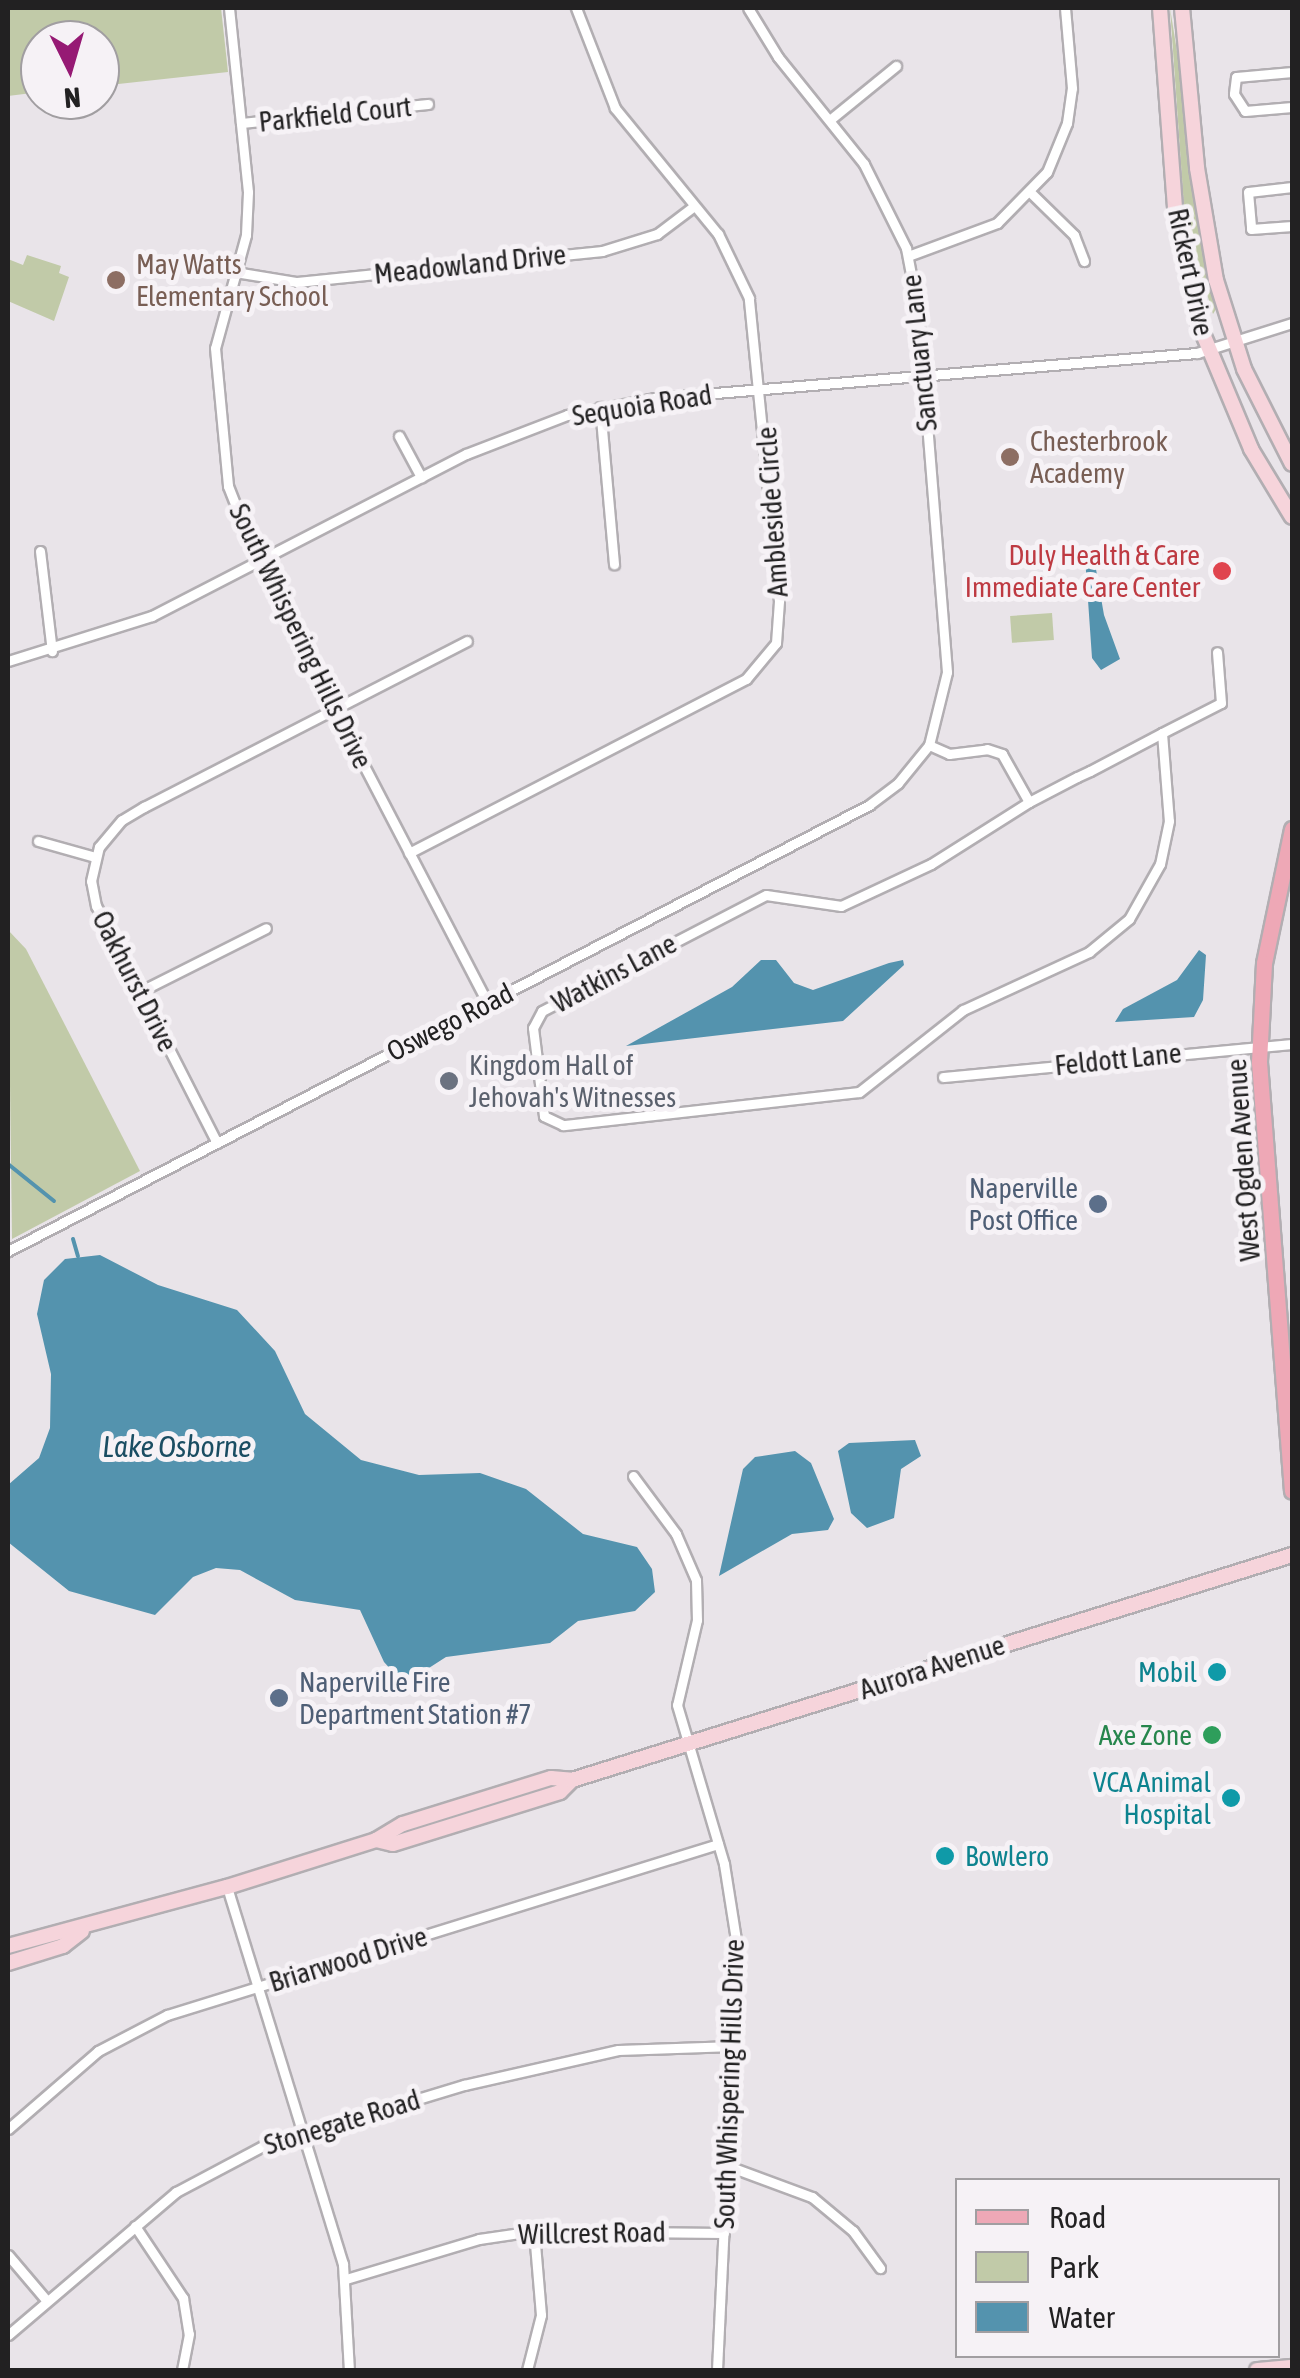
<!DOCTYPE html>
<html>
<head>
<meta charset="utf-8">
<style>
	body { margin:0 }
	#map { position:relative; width:1300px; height:2378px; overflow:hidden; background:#e9e4e9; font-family:"Asap Condensed",sans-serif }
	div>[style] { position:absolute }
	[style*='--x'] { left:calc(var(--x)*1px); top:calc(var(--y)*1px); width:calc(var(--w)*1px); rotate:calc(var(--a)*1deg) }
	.green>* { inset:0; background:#c1caa8; transform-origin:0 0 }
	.water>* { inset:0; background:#5493ae }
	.stream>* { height:4px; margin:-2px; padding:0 2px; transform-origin:2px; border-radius:2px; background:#5493ae }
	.roads { filter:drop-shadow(2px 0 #b2aeb2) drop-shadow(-2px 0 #b2aeb2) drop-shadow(0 2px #b2aeb2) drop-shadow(0 -2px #b2aeb2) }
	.street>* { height:9px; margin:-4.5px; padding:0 4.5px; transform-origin:4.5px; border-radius:4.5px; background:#fff }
	.secondary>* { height:14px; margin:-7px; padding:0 7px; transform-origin:7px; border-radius:7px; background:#f6d4db }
	.primary>* { height:15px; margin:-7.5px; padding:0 7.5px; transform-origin:7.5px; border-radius:7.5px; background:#eea8b6 }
	.dots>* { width:28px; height:28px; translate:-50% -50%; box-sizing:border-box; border:5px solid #f6f2f6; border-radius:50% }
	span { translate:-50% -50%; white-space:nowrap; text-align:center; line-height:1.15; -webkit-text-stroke:10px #f6f2f6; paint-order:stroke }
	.street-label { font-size:28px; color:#222122 }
	.education-label { font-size:28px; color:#785e54 }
	.left { translate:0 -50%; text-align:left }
	.health-label { font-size:28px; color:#be3a42 }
	.right { translate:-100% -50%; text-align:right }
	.worship-label { font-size:28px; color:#5b616d }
	.service-label { font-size:28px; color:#4e5e75 }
	.culture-label { font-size:28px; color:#0d838f }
	.leisure-label { font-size:28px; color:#27864d }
	.water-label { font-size:30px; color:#1a4d62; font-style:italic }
	.frame { position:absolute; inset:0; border:10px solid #222122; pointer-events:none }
	.legend { position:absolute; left:955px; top:2178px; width:325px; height:180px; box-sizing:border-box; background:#f6f2f6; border:2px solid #a19ea1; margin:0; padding:12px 18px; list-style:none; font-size:30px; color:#222122 }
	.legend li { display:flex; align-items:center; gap:20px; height:50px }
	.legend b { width:50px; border:2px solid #a19ea1 }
	.north { position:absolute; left:20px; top:20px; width:100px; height:100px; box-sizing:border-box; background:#f6f2f6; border:2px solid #a19ea1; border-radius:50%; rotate:175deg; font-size:28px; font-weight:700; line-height:40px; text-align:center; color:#222122 }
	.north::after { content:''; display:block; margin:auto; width:35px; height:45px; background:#961a74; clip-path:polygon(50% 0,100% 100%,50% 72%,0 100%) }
</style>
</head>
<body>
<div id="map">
	<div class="green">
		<i style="clip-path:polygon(8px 8px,221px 8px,228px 72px,100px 86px,100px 40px,40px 40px,40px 92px,8px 96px)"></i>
		<i style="clip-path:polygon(1170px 8px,1218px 306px,1213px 314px,1185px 221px)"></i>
		<i style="clip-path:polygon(27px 255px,61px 266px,59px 273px,69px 277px,54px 321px,8px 301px,8px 259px,23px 265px)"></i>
		<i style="left:1052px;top:613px;width:27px;height:42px;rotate:86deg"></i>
		<i style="clip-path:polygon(8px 930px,26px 949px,140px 1171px,12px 1239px)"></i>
	</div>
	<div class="water">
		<i style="clip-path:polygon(1093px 552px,1104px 615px,1120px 659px,1101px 670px,1092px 658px,1085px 557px)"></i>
		<i style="clip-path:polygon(1199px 950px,1206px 955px,1203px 1000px,1194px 1017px,1115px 1022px,1123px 1009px,1177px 980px)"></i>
		<i style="clip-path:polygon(761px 960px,776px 960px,794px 983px,813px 990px,889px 963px,903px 960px,904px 965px,843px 1021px,626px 1046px,732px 987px)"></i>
		<i style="clip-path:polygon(100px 1255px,158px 1285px,237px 1310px,275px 1351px,305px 1414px,361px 1460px,419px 1475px,480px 1473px,526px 1489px,583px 1534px,637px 1547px,652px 1569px,655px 1592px,635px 1611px,578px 1621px,550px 1643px,446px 1657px,404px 1684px,384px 1662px,360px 1610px,295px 1600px,240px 1570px,216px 1568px,193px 1577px,155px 1615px,69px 1591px,8px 1542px,8px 1485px,39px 1458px,50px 1428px,51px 1374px,37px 1314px,44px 1280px,65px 1259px)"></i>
		<i style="clip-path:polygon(915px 1440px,921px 1456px,901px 1469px,894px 1518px,867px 1528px,851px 1513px,838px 1451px,849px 1443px)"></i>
		<i style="clip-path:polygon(795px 1451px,811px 1463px,834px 1519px,828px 1530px,792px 1534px,719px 1576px,743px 1469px,755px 1457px)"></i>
	</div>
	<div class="stream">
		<i style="--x:8;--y:1164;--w:59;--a:38.8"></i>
		<i style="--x:73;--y:1239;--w:18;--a:74"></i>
	</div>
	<div class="roads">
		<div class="street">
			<i style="--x:229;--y:8;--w:185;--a:84.1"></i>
			<i style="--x:248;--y:192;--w:43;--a:92.7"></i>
			<i style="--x:246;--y:235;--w:117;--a:105.3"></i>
			<i style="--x:215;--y:348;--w:139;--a:84.6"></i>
			<i style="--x:228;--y:486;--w:82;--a:68.5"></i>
			<i style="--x:258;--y:562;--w:497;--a:62.5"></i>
			<i style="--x:1292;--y:72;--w:56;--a:174.9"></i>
			<i style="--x:1236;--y:77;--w:17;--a:97"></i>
			<i style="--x:1234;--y:94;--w:20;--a:57"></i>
			<i style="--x:1245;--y:111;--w:47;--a:-4.9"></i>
			<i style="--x:831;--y:119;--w:84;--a:-39.2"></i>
			<i style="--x:241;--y:123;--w:188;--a:-5.8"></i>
			<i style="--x:1292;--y:187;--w:44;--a:173.5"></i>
			<i style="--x:1248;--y:192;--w:37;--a:85"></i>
			<i style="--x:1251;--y:229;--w:41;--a:-4.2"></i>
			<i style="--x:1032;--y:194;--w:59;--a:44.3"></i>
			<i style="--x:1074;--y:235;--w:28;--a:69"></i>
			<i style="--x:908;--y:256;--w:95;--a:-20.3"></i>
			<i style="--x:997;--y:223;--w:71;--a:-45.6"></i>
			<i style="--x:1047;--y:172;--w:53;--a:-67.8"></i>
			<i style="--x:1067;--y:123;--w:35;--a:-82"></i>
			<i style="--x:1072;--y:88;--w:80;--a:-95"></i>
			<i style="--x:235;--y:272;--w:63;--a:9.2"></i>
			<i style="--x:297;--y:282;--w:307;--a:-5.8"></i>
			<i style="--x:602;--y:251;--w:58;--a:-17.2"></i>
			<i style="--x:657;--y:234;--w:46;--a:-37.1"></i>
			<i style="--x:600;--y:407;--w:158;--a:84.9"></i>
			<i style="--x:399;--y:436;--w:47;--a:61.8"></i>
			<i style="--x:40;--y:551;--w:101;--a:83.2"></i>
			<i style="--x:8;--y:661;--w:151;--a:-17.4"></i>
			<i style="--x:152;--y:616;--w:353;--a:-27.3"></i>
			<i style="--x:466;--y:454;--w:108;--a:-21.1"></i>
			<i style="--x:567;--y:415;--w:90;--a:-10.9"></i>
			<i style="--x:655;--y:398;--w:544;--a:-4.75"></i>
			<i style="--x:1197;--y:353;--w:100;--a:-17.5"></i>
			<i style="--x:1162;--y:733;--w:88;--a:85.5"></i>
			<i style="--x:1169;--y:821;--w:44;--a:101.8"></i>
			<i style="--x:1160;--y:864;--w:63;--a:119.4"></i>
			<i style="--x:1129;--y:919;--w:52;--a:140.5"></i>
			<i style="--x:1089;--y:952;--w:139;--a:155.3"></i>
			<i style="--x:963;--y:1010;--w:132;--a:141.7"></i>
			<i style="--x:859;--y:1092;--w:298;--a:173.6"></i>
			<i style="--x:563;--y:1125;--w:21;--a:-155"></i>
			<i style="--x:544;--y:1116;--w:89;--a:-97.1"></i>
			<i style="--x:533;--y:1028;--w:19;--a:-62"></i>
			<i style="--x:542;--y:1011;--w:252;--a:-27.4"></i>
			<i style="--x:766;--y:895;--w:76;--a:8.3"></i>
			<i style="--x:841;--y:906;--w:99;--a:-25"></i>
			<i style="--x:931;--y:864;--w:116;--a:-32.3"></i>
			<i style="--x:1029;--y:802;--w:54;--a:-27.5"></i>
			<i style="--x:1077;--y:777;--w:14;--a:-25"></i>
			<i style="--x:1090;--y:771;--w:81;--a:-27.8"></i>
			<i style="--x:1162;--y:733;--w:66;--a:-27"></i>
			<i style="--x:1221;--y:703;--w:51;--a:-94.5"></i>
			<i style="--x:929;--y:745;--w:22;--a:24"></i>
			<i style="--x:949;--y:754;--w:38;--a:-7"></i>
			<i style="--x:987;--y:749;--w:16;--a:18"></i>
			<i style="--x:1002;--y:754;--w:55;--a:60.6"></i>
			<i style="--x:38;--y:841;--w:59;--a:15.7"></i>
			<i style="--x:409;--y:853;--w:379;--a:-27.3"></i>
			<i style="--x:746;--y:679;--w:47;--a:-50.2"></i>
			<i style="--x:776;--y:643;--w:42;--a:-85.9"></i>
			<i style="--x:779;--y:601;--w:304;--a:-95.7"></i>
			<i style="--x:749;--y:298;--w:71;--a:-115.8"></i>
			<i style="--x:718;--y:234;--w:163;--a:-129.3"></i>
			<i style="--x:615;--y:108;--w:107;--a:-111.3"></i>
			<i style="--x:139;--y:992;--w:142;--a:-26.7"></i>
			<i style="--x:943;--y:1077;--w:351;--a:-5.4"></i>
			<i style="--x:217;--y:1143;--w:266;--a:-117"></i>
			<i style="--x:96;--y:906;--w:25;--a:-101"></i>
			<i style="--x:91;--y:881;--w:35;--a:-77"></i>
			<i style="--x:99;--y:847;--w:35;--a:-50"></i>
			<i style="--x:122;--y:820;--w:26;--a:-31"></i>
			<i style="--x:144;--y:807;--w:363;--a:-27.2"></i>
			<i style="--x:8;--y:1251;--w:970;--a:-27.38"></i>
			<i style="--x:869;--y:805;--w:36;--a:-37"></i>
			<i style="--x:898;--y:783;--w:49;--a:-50.8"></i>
			<i style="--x:929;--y:745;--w:75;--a:-76.1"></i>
			<i style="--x:947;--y:672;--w:362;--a:-94.6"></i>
			<i style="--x:918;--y:311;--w:64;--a:-100.8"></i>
			<i style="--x:906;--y:248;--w:94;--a:-116.6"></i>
			<i style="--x:864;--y:164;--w:137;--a:-128.8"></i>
			<i style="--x:778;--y:57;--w:57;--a:-121.5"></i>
			<i style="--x:633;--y:1476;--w:72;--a:53.4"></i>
			<i style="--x:676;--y:1534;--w:50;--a:66.5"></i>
			<i style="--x:696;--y:1580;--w:40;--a:88.6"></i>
			<i style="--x:697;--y:1620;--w:87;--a:103.2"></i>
			<i style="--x:677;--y:1705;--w:166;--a:73.5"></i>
			<i style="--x:724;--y:1864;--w:83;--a:81"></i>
			<i style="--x:737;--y:1946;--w:424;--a:92.7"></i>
			<i style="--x:227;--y:1887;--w:394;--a:72.9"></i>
			<i style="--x:343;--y:2264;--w:106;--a:86.8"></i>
			<i style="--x:8;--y:2129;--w:119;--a:-40.9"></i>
			<i style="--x:98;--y:2051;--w:78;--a:-27.6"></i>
			<i style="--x:167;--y:2015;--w:577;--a:-17.24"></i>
			<i style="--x:728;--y:2166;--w:90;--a:20.3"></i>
			<i style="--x:812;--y:2197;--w:53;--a:39.7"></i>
			<i style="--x:853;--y:2231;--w:46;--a:53.9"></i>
			<i style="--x:135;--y:2226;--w:87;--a:56.3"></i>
			<i style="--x:183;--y:2298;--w:36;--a:81"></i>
			<i style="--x:189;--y:2334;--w:37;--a:101"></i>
			<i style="--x:8;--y:2255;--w:60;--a:49.7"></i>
			<i style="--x:346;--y:2279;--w:139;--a:-16.7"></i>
			<i style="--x:479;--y:2239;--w:56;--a:-8.3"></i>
			<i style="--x:534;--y:2231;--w:190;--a:0.6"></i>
			<i style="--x:8;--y:2335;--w:221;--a:-40.4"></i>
			<i style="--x:176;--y:2192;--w:98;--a:-27.9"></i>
			<i style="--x:263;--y:2146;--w:210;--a:-16.9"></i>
			<i style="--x:464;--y:2085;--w:158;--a:-12.8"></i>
			<i style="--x:618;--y:2050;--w:116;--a:-2"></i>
			<i style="--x:527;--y:2370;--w:57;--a:-75.7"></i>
			<i style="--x:541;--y:2315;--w:84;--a:-94.8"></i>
		</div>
		<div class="secondary">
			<i style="--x:1160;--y:8;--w:201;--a:85.7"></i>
			<i style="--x:1175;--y:208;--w:116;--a:78.6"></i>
			<i style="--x:1198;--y:322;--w:138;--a:67.3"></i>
			<i style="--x:1251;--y:449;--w:79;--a:58.9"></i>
			<i style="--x:1182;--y:8;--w:161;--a:84.6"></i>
			<i style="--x:1197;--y:168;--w:114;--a:80.4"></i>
			<i style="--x:1216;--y:280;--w:93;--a:72.5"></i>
			<i style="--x:1244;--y:369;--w:106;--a:63.2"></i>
			<i style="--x:376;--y:1840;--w:17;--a:13"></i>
			<i style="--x:393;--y:1844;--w:175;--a:-17.3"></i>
			<i style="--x:560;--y:1792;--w:17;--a:-45"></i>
			<i style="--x:8;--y:1946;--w:227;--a:-15.1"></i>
			<i style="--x:227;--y:1887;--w:156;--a:-17.5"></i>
			<i style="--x:376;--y:1840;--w:31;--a:-31"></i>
			<i style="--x:403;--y:1824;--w:155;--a:-17.3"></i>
			<i style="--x:551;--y:1778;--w:21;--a:5"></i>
			<i style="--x:572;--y:1780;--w:754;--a:-17.35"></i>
			<i style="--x:8;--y:1963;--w:58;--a:-17.2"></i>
			<i style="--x:63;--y:1946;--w:24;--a:-38"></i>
			<i style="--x:1257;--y:2370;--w:35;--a:-5"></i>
		</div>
		<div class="primary">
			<i style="--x:1292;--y:829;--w:137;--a:101.8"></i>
			<i style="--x:1264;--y:963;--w:99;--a:92.9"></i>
			<i style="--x:1259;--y:1062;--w:430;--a:85.6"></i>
		</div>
	</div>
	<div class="dots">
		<i style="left:116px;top:280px;background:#8d6e63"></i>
		<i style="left:1010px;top:457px;background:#8d6e63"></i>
		<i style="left:1222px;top:571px;background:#e0444e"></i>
		<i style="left:449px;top:1081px;background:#6b7280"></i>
		<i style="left:1098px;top:1204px;background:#5c6f8a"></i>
		<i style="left:1217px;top:1672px;background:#0f9aa8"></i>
		<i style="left:279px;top:1698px;background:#5c6f8a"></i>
		<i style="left:1212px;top:1735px;background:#2e9e5b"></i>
		<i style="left:1231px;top:1798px;background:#0f9aa8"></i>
		<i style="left:945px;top:1856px;background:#0f9aa8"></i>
	</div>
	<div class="street-label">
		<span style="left:335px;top:114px;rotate:-6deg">Parkfield Court</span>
		<span style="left:470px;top:264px;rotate:-6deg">Meadowland Drive</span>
		<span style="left:1191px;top:272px;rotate:78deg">Rickert Drive</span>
		<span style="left:919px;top:353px;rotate:-96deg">Sanctuary Lane</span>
		<span style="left:642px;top:405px;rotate:-9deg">Sequoia Road</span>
		<span style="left:772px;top:512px;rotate:-94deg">Ambleside Circle</span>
		<span style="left:301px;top:636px;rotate:64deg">South Whispering Hills Drive</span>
		<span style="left:614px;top:973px;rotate:-28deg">Watkins Lane</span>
		<span style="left:135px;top:981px;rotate:63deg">Oakhurst Drive</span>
		<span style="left:450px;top:1022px;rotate:-27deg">Oswego Road</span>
		<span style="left:1118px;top:1059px;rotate:-6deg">Feldott Lane</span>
		<span style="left:1243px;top:1160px;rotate:-94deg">West Ogden Avenue</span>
		<span style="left:932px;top:1667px;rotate:-18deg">Aurora Avenue</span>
		<span style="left:348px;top:1959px;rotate:-17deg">Briarwood Drive</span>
		<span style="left:729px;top:2084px;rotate:-88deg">South Whispering Hills Drive</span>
		<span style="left:342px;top:2122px;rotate:-17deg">Stonegate Road</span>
		<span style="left:592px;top:2233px;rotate:-1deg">Willcrest Road</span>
	</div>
	<div class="education-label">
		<span class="left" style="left:136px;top:280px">May Watts<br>Elementary School</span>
		<span class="left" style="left:1030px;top:457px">Chesterbrook<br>Academy</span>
	</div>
	<div class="health-label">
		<span class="right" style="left:1200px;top:571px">Duly Health &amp; Care<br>Immediate Care Center</span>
	</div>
	<div class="worship-label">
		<span class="left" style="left:469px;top:1081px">Kingdom Hall of<br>Jehovah's Witnesses</span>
	</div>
	<div class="service-label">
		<span class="right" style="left:1078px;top:1204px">Naperville<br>Post Office</span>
		<span class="left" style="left:299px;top:1698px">Naperville Fire<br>Department Station #7</span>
	</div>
	<div class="culture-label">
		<span class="right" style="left:1197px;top:1672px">Mobil</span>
		<span class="right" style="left:1211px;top:1798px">VCA Animal<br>Hospital</span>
		<span class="left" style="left:965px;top:1856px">Bowlero</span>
	</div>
	<div class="leisure-label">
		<span class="right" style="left:1192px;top:1735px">Axe Zone</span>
	</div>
	<div class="water-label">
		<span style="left:177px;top:1446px">Lake Osborne</span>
	</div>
	<div class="frame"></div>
	<ul class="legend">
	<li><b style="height:12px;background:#eea8b6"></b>Road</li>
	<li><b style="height:28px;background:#c1caa8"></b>Park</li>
	<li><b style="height:28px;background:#5493ae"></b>Water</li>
	</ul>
	<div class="north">N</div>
</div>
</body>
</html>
